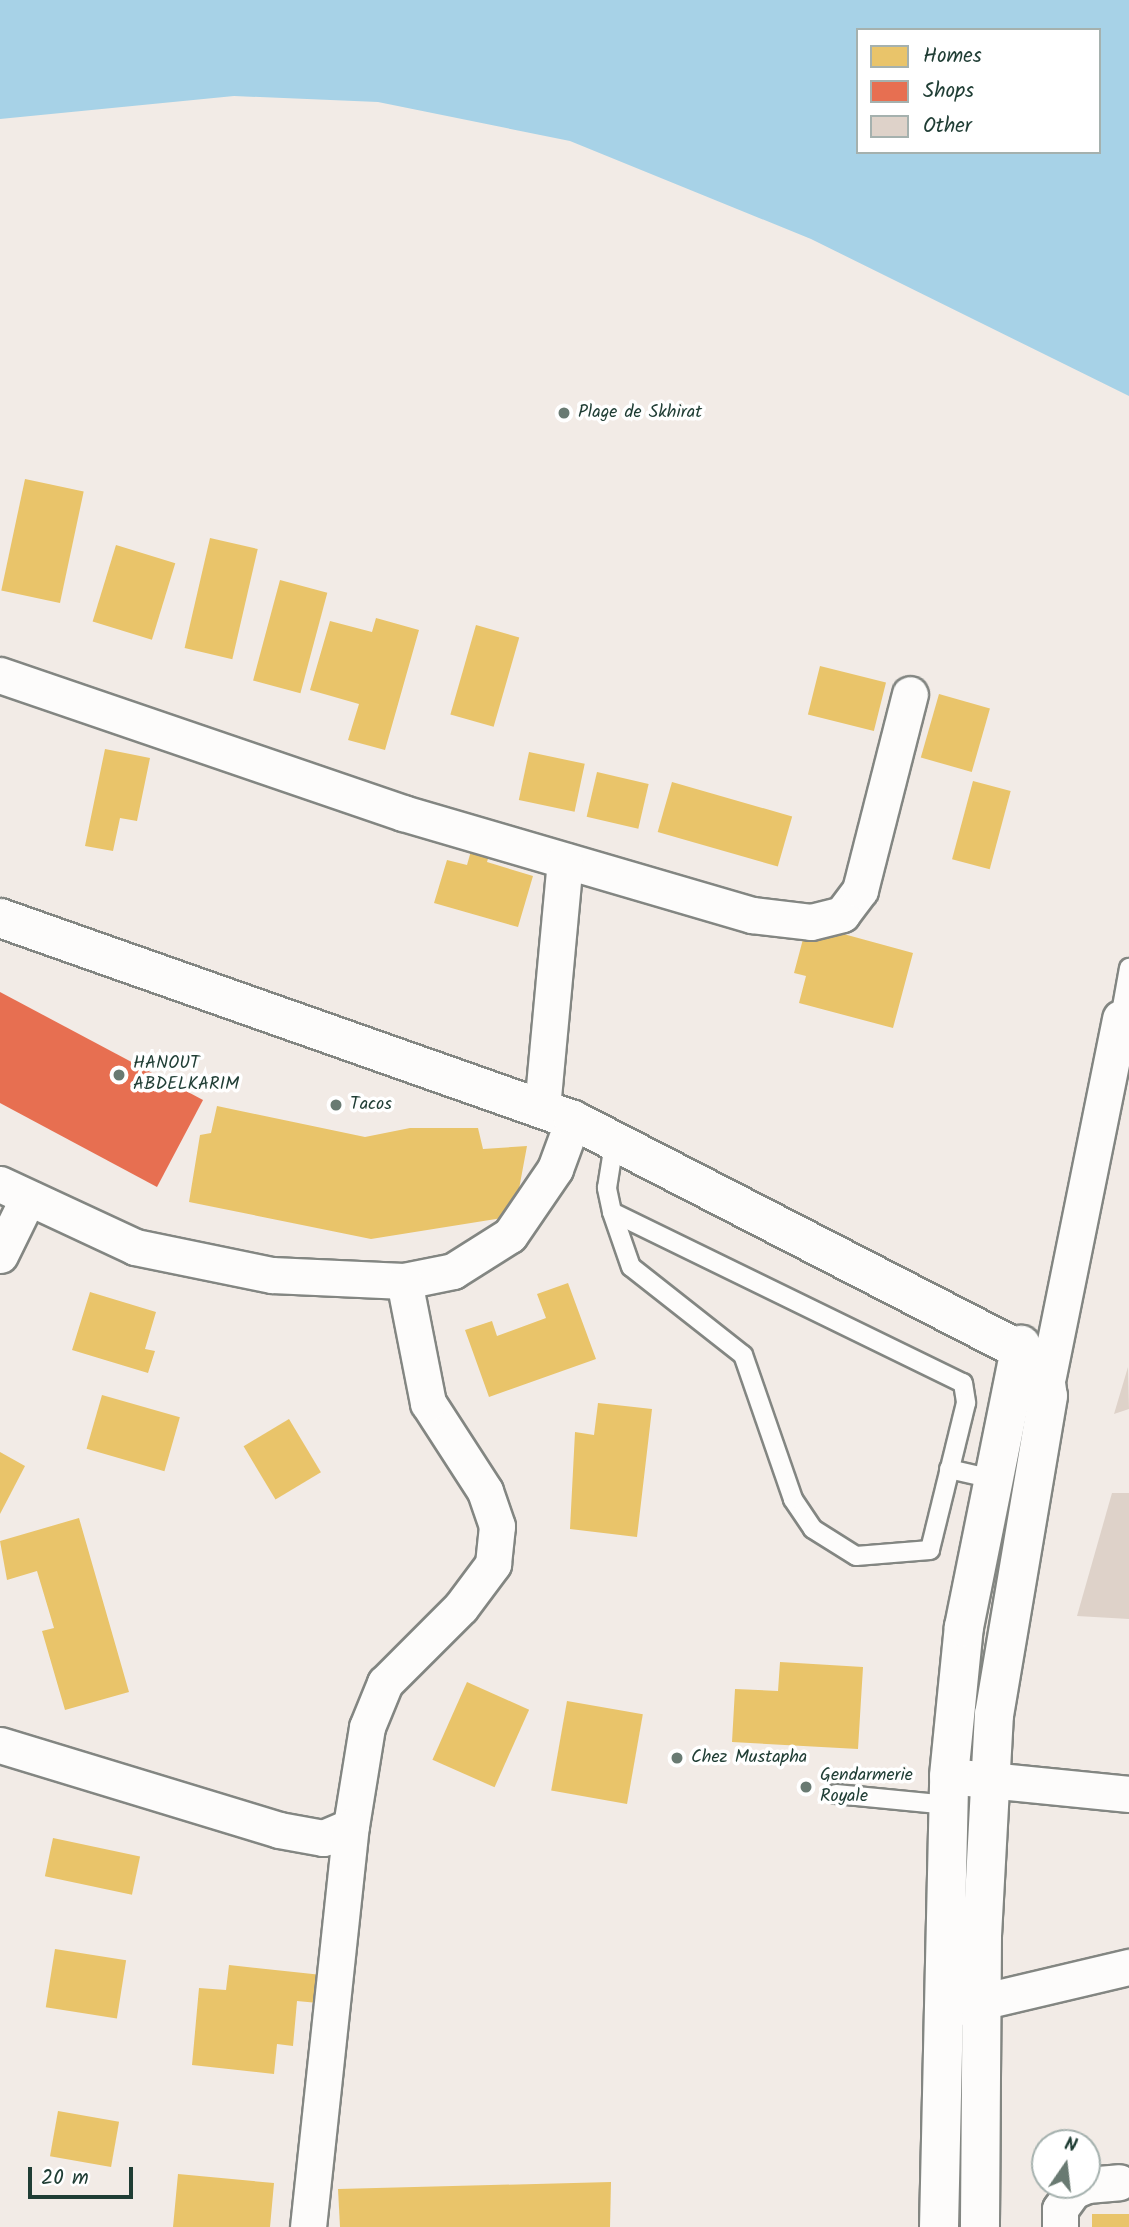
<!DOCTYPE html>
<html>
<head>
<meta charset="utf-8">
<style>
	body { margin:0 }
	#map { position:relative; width:1129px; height:2227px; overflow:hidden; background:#f2ebe6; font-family:Kalam,sans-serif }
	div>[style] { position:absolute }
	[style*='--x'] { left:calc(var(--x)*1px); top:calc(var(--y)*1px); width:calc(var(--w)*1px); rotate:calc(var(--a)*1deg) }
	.water>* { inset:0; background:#a7d2e7 }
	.homes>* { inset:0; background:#e9c46a; transform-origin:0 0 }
	.shops>* { inset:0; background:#e76f51 }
	.building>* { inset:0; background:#ded2c9 }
	.roads { filter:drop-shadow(2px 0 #838682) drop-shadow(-2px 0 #838682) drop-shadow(0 2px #838682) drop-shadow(0 -2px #838682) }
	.service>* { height:18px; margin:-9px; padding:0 9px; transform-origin:9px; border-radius:9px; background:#fdfcfb }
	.minor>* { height:35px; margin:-17.5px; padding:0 17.5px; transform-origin:17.5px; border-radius:17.5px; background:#fdfcfb }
	.tertiary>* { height:38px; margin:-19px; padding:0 19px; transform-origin:19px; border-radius:19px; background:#fdfcfb }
	.dots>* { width:19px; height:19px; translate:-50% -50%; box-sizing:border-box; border:4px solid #fff; border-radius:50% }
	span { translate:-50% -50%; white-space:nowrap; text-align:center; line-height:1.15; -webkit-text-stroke:7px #fff; paint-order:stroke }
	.poi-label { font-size:18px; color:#1f3d34 }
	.left { translate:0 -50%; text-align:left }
	.legend { position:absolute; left:856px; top:28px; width:245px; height:126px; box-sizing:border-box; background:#fff; border:2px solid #a5b1ae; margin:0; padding:9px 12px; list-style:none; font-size:21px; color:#1f3d34 }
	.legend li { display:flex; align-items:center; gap:14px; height:35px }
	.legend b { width:35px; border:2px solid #a5b1ae }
	.north { position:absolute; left:1031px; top:2129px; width:70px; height:70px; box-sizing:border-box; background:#fff; border:2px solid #a5b1ae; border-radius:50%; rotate:14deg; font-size:19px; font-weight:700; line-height:28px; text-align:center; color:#1f3d34 }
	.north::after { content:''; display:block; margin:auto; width:24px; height:32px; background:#697a72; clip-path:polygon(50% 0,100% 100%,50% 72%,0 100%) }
	.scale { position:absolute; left:28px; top:2167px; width:105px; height:32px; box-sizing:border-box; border:4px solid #1f3d34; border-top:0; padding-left:9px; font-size:21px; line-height:24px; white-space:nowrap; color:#1f3d34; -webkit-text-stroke:5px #fff; paint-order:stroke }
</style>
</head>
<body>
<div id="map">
	<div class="water">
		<i style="clip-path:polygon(evenodd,0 0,1129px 0,1129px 396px,811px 239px,570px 141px,378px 102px,234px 96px,0 119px,0 0,858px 30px,1099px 30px,1099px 152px,858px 152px,858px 30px)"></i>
	</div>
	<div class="homes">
		<i style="left:25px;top:479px;width:60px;height:114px;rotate:12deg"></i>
		<i style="left:210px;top:538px;width:49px;height:113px;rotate:13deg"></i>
		<i style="left:116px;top:545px;width:62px;height:80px;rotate:17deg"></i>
		<i style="left:280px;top:580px;width:49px;height:104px;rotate:15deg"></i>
		<i style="clip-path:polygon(376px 618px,419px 630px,385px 750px,348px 740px,359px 704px,310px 690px,330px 621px,372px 632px)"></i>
		<i style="left:476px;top:625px;width:45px;height:93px;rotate:16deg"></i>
		<i style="left:820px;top:666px;width:68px;height:50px;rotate:14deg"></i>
		<i style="left:939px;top:694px;width:53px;height:66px;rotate:16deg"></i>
		<i style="clip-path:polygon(105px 749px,150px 758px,137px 821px,120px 818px,113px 851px,85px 846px)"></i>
		<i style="left:529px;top:752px;width:57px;height:49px;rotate:12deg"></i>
		<i style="left:597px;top:772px;width:53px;height:46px;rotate:13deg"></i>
		<i style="left:973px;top:781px;width:39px;height:81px;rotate:15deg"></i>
		<i style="left:672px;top:782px;width:125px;height:52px;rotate:16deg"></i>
		<i style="clip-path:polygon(475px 837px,493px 842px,487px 862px,533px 876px,518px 927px,434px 903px,447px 860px,467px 865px)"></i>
		<i style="clip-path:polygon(807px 924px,913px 953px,893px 1028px,799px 1003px,806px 976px,794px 973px)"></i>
		<i style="clip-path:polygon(217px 1106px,365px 1137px,410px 1128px,478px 1128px,483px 1149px,527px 1146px,514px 1216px,371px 1239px,189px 1202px,200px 1135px,211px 1133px)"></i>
		<i style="clip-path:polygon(568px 1283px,596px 1359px,489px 1397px,465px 1330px,492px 1321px,497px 1336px,546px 1318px,537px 1294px)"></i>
		<i style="clip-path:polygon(90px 1292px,156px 1312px,145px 1349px,155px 1351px,148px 1373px,72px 1350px)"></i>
		<i style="left:102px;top:1395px;width:81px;height:56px;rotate:16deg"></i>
		<i style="clip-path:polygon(598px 1403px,652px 1409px,637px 1537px,570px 1529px,575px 1432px,594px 1435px)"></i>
		<i style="left:289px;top:1419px;width:62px;height:53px;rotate:59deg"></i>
		<i style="clip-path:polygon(0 1452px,25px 1466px,0 1514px)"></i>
		<i style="clip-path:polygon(79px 1518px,129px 1692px,65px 1710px,42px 1631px,54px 1628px,37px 1571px,7px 1580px,0 1541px)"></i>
		<i style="clip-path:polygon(780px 1662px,863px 1667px,858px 1749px,732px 1742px,735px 1689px,778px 1691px)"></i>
		<i style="left:467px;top:1682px;width:68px;height:85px;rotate:24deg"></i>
		<i style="left:567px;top:1701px;width:77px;height:91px;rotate:10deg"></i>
		<i style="left:53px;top:1838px;width:89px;height:39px;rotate:12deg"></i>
		<i style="left:55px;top:1949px;width:72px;height:59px;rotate:9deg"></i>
		<i style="clip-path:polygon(229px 1965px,322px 1975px,318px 2003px,297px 2001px,293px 2046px,277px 2044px,274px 2074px,192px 2065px,199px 1988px,226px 1990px)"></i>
		<i style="left:58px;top:2111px;width:62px;height:46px;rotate:10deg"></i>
		<i style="clip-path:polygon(178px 2174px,274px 2183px,270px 2227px,173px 2227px)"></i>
		<i style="clip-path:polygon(611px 2182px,610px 2227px,340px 2227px,338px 2189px)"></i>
		<i style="left:1092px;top:2214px;width:37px;height:13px"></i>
	</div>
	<div class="shops">
		<i style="clip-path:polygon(0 992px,203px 1100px,157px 1187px,0 1103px)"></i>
	</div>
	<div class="building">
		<i style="clip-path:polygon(1128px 1367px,1129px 1409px,1114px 1414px)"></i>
		<i style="clip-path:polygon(1112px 1493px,1129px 1493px,1129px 1619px,1077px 1616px)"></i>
	</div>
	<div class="roads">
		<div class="service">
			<i style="--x:1120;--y:1018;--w:51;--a:-79.8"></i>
			<i style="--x:612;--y:1212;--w:390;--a:26"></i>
			<i style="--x:963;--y:1383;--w:20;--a:81"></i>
			<i style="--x:966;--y:1403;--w:151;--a:103.8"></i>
			<i style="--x:930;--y:1550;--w:74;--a:175.4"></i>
			<i style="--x:856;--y:1556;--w:51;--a:-147.9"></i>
			<i style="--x:813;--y:1529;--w:36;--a:-124"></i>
			<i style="--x:793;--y:1499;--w:152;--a:-109.1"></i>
			<i style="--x:743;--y:1355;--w:142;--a:-141.8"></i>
			<i style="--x:631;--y:1267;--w:58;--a:-109.1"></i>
			<i style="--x:612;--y:1212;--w:25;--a:-102"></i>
			<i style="--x:607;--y:1188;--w:45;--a:-81"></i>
			<i style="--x:949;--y:1469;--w:45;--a:12.8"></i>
			<i style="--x:836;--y:1794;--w:113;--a:5.6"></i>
		</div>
		<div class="minor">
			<i style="--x:0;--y:675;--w:426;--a:18.9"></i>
			<i style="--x:403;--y:813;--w:364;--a:16.3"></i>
			<i style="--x:752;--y:915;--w:59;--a:6.8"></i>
			<i style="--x:811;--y:922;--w:32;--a:-14"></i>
			<i style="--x:842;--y:914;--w:30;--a:-53"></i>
			<i style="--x:860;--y:890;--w:202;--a:-75.7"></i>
			<i style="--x:542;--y:1108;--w:248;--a:-84.7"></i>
			<i style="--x:0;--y:1184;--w:149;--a:25"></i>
			<i style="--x:135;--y:1247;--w:140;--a:11.6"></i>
			<i style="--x:272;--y:1275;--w:132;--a:2.6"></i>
			<i style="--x:404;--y:1281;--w:50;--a:-11.5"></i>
			<i style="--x:453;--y:1271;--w:67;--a:-32.3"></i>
			<i style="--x:510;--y:1235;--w:80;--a:-55.7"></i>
			<i style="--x:555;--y:1169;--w:52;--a:-69.8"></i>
			<i style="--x:0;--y:1255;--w:61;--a:-63.9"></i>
			<i style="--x:1048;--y:1376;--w:365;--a:-78.6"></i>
			<i style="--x:0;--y:1745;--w:292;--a:16.9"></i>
			<i style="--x:279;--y:1830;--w:45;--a:10.3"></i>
			<i style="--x:323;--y:1838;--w:30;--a:-23"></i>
			<i style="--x:351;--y:1826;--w:100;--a:-80.8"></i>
			<i style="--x:367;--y:1727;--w:48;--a:-67.8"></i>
			<i style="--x:385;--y:1683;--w:107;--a:-45"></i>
			<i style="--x:461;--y:1607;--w:54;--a:-53.3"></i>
			<i style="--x:493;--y:1564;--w:38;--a:-84"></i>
			<i style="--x:497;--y:1526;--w:37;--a:-109"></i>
			<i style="--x:485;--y:1491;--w:105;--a:-122.9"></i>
			<i style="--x:428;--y:1403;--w:124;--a:-101.1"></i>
			<i style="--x:949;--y:1776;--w:181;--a:5.7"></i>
			<i style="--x:955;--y:2008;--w:179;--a:-13.3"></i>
			<i style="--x:1087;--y:2185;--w:32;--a:-5"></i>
			<i style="--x:308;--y:2227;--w:403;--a:-83.9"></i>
			<i style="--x:1060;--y:2227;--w:18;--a:-90"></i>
			<i style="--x:1060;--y:2209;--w:22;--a:-54"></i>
			<i style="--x:1073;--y:2191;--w:15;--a:-23"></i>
		</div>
		<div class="tertiary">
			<i style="--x:0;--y:918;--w:608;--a:19.42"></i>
			<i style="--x:573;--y:1120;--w:529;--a:27.24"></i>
			<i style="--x:1043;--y:1362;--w:34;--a:82"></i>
			<i style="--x:1048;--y:1396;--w:323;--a:99.6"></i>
			<i style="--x:994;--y:1714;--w:221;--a:93.1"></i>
			<i style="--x:982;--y:1935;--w:292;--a:90.4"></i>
			<i style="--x:939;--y:2227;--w:451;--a:-88.7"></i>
			<i style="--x:949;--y:1776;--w:150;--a:-84.3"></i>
			<i style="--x:964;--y:1627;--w:288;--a:-78.6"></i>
		</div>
	</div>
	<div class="dots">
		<i style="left:564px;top:413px;background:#697a72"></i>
		<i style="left:119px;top:1075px;background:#697a72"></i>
		<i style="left:336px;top:1105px;background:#697a72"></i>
		<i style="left:677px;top:1758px;background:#697a72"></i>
		<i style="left:806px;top:1787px;background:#697a72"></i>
	</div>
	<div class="poi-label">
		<span class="left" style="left:578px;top:413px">Plage de Skhirat</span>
		<span class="left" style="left:133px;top:1075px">HANOUT<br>ABDELKARIM</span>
		<span class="left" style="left:350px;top:1105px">Tacos</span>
		<span class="left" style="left:691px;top:1758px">Chez Mustapha</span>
		<span class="left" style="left:820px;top:1787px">Gendarmerie<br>Royale</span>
	</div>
	<ul class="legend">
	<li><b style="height:19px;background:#e9c46a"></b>Homes</li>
	<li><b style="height:19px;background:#e76f51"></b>Shops</li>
	<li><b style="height:19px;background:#ded2c9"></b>Other</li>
	</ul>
	<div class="north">N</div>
	<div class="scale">20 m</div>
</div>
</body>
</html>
